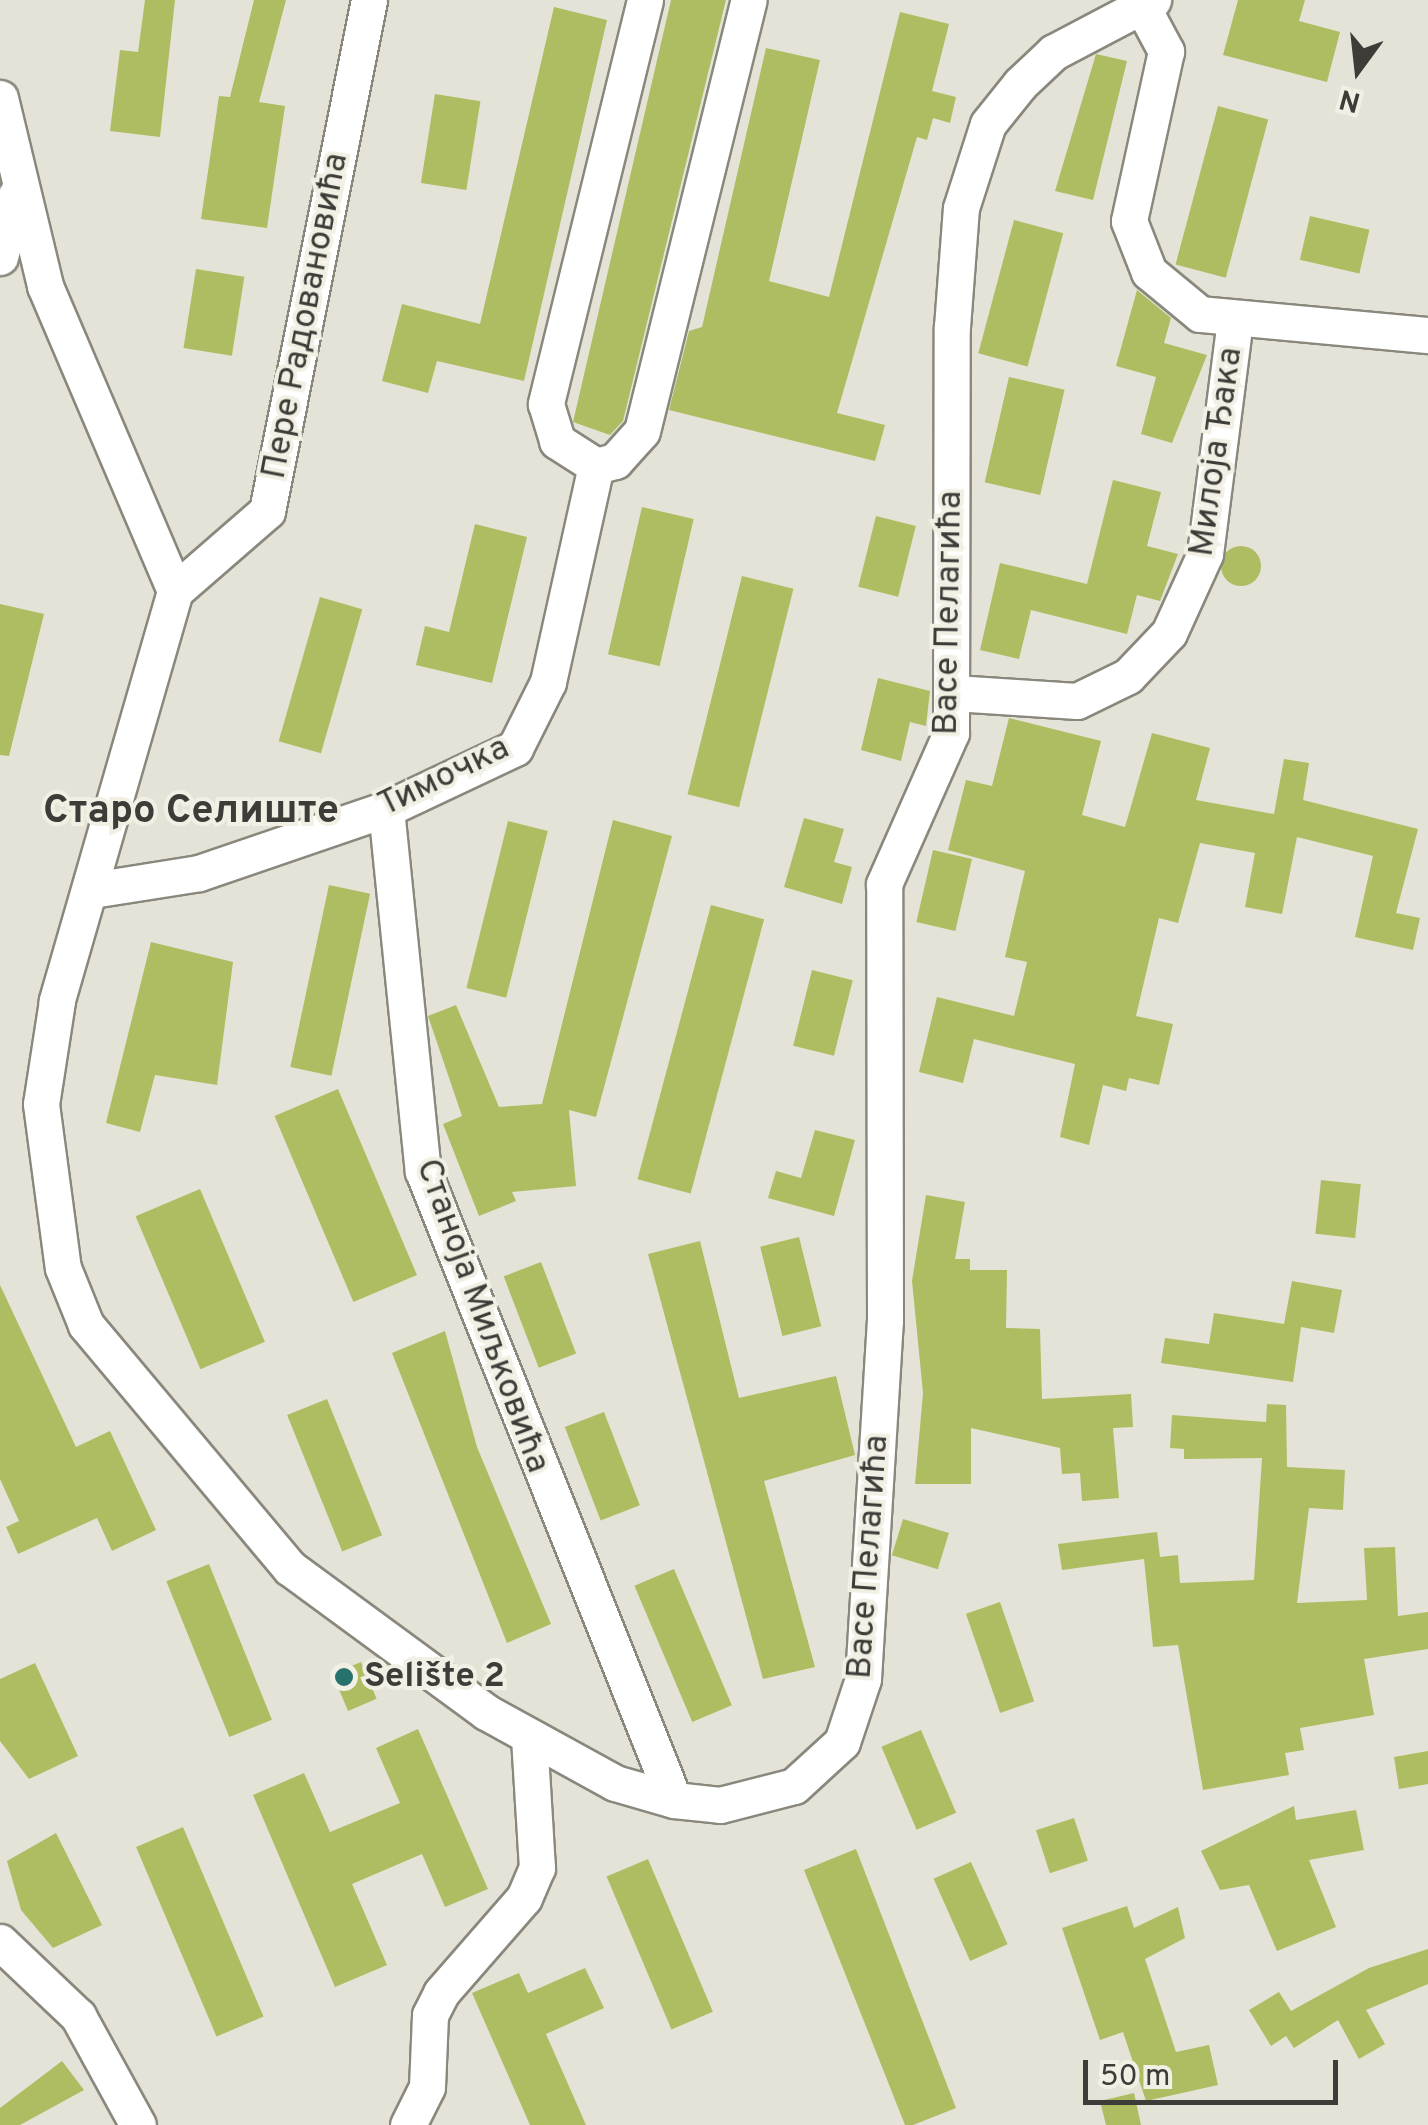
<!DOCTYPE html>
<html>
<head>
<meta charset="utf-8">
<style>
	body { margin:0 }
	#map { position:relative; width:1428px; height:2125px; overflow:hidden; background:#e5e3d7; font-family:Overpass,sans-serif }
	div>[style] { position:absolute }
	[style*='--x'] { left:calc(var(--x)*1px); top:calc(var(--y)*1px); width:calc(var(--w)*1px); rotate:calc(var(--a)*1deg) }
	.building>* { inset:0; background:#aebd61; transform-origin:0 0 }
	.round { border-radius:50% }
	.roads { filter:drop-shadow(2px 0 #8a887d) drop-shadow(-2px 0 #8a887d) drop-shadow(0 2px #8a887d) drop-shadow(0 -2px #8a887d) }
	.minor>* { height:35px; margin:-17.5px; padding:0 17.5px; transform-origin:17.5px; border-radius:17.5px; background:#fff }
	.dots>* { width:28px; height:28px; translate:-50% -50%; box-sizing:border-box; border:5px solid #f2f0e4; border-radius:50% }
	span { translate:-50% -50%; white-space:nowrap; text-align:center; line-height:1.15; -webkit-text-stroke:8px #f2f0e4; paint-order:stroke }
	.street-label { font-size:35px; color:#3d3c38 }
	.poi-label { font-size:35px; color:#3d3c38; font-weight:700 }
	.left { translate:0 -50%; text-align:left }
	.quarter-label { font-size:40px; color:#3d3c38; font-weight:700 }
	.north { position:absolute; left:1308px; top:20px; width:100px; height:100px; -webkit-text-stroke:8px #f2f0e4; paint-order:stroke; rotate:195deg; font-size:28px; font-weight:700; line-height:40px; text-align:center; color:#3d3c38 }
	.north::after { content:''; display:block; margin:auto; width:35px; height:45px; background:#3d3c38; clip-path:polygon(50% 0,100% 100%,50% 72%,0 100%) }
	.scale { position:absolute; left:1083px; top:2060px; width:255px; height:45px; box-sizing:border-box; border:5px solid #3d3c38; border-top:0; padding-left:12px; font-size:30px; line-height:35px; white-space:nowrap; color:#3d3c38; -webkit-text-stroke:8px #f2f0e4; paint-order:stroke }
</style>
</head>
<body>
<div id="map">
	<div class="building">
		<i style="clip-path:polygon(145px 0,175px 0,160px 137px,110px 131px,120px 50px,138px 52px)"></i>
		<i style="clip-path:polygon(254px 0,286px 0,259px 102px,285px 106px,267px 228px,201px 219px,219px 96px,230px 97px)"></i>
		<i style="clip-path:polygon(671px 0,726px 0,623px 421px,610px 435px,573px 422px)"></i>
		<i style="clip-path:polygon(1238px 0,1305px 0,1299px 21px,1340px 32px,1327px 82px,1223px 55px)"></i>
		<i style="clip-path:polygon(554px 7px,607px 20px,524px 381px,437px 361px,428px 393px,382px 381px,402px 304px,480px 324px)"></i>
		<i style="clip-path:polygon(900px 12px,949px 24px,932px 91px,956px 97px,950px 123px,933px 118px,927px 140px,917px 137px,837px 413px,885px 425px,875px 461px,669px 410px,689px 331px,702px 327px,766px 48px,820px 60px,769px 281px,829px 297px)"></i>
		<i style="clip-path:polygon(1096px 54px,1127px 61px,1093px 200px,1055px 191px)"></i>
		<i style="left:435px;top:94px;width:46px;height:90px;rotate:9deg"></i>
		<i style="left:1218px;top:106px;width:52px;height:164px;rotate:15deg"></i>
		<i style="left:1310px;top:216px;width:61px;height:45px;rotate:13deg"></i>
		<i style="left:1014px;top:220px;width:51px;height:138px;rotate:15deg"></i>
		<i style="left:196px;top:269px;width:49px;height:80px;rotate:9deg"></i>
		<i style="clip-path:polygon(1137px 290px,1171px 318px,1164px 343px,1207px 355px,1172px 443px,1141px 434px,1156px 377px,1116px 366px)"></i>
		<i style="left:1009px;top:377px;width:57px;height:108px;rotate:13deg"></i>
		<i style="clip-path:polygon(1113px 480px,1161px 492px,1147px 546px,1178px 554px,1160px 601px,1137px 595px,1127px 634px,1031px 610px,1019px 659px,980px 650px,1000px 563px,1087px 584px)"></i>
		<i style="left:642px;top:507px;width:53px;height:151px;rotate:13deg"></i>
		<i style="left:876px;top:516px;width:41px;height:73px;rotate:14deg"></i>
		<i style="clip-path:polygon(475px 524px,527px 537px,492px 683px,416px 665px,425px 626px,449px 632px)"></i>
		<i class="round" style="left:1221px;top:546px;width:40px;height:40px"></i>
		<i style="left:742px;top:576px;width:53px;height:225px;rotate:14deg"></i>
		<i style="left:320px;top:597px;width:44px;height:150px;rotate:16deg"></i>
		<i style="clip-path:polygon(0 604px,44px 614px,9px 756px,0 755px)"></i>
		<i style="clip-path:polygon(878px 678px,930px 691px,926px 726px,910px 722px,901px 761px,861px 750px)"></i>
		<i style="clip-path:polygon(1009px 718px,1101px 741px,1082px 815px,1125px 827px,1152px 733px,1210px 748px,1196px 800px,1274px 814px,1284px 759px,1309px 763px,1303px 800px,1418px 829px,1396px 913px,1420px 918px,1413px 950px,1355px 937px,1373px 856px,1297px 837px,1282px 914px,1245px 907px,1255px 853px,1200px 843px,1178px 923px,1159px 918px,1136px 1016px,1173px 1024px,1159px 1085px,1129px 1078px,1126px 1091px,1103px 1085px,1089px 1145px,1060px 1137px,1075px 1064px,974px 1039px,963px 1083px,919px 1072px,937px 997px,1014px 1016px,1027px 962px,1005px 957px,1025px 871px,948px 850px,966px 780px,992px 786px)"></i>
		<i style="clip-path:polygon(804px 818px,844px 829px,834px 862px,852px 867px,842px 904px,784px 887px)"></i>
		<i style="clip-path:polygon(613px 820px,672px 836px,596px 1117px,569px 1110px,576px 1186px,512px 1192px,516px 1201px,479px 1216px,443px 1124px,462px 1116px,428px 1016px,456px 1005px,499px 1107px,542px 1104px)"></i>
		<i style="left:508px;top:821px;width:41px;height:172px;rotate:14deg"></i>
		<i style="left:933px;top:850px;width:40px;height:74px;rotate:13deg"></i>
		<i style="left:329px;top:885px;width:42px;height:186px;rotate:12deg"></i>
		<i style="left:711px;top:905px;width:55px;height:284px;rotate:15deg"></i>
		<i style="clip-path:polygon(151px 942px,233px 962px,217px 1085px,155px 1075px,140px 1132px,106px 1123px)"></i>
		<i style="left:812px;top:970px;width:42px;height:78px;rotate:14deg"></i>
		<i style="left:338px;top:1089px;width:202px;height:69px;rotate:67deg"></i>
		<i style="clip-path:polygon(815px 1130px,855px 1140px,834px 1216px,768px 1198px,776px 1171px,801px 1178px)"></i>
		<i style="left:1321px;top:1180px;width:40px;height:54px;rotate:6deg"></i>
		<i style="left:200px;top:1189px;width:166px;height:70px;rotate:67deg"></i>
		<i style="clip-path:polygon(926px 1195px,965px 1202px,955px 1259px,970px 1259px,970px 1270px,1007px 1270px,1006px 1328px,1040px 1329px,1042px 1399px,1131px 1394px,1133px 1427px,1113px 1428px,1119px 1498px,1082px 1501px,1080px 1473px,1062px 1474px,1060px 1448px,971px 1428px,971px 1484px,915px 1484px,923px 1393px,912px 1281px)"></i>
		<i style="left:799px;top:1237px;width:92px;height:40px;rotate:76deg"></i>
		<i style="clip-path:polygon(700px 1241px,739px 1398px,836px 1376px,855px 1455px,764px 1481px,815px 1667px,763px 1679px,648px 1254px)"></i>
		<i style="left:541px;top:1262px;width:98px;height:40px;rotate:69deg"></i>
		<i style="clip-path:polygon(1292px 1281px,1342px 1290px,1334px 1333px,1301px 1327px,1293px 1382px,1161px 1363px,1165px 1338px,1209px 1344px,1214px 1313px,1284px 1324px)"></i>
		<i style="clip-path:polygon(0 1285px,76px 1447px,110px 1431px,156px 1530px,112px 1551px,97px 1518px,18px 1554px,6px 1527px,19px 1521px,0 1479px)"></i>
		<i style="clip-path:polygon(445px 1331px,477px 1447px,551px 1624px,507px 1643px,392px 1353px)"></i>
		<i style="left:327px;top:1399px;width:147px;height:43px;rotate:68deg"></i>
		<i style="clip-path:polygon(1267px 1404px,1286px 1405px,1287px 1467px,1345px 1470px,1343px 1510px,1309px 1508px,1297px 1603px,1367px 1600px,1364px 1548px,1395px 1547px,1398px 1616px,1428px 1612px,1428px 1649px,1364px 1659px,1374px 1715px,1300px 1728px,1304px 1750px,1285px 1753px,1289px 1775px,1203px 1790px,1178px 1645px,1153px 1647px,1144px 1559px,1062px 1570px,1058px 1544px,1157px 1532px,1160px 1557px,1178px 1555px,1180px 1583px,1254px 1580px,1262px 1458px,1184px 1459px,1184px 1449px,1170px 1448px,1172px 1415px,1266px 1422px)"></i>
		<i style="left:604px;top:1412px;width:100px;height:42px;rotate:69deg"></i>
		<i style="left:903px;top:1519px;width:48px;height:38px;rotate:17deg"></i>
		<i style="left:209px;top:1564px;width:168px;height:46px;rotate:68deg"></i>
		<i style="left:674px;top:1569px;width:148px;height:43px;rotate:67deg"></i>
		<i style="left:1000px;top:1602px;width:105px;height:36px;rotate:71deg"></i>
		<i style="left:361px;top:1662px;width:40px;height:31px;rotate:67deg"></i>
		<i style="clip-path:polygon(35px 1663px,78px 1756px,29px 1779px,0 1741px,0 1679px)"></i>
		<i style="clip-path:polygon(418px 1729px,488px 1889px,445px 1907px,422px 1854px,352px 1884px,387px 1965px,335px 1987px,253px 1795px,304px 1773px,330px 1832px,400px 1803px,376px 1748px)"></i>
		<i style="left:921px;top:1730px;width:90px;height:43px;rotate:67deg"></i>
		<i style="clip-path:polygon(1428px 1751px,1428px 1784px,1399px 1789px,1394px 1757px)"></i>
		<i style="clip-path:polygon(1294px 1806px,1296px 1820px,1356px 1810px,1364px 1850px,1309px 1860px,1336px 1927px,1277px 1951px,1249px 1885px,1220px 1890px,1201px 1851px)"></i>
		<i style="left:1074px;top:1818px;width:45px;height:40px;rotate:72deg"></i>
		<i style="left:183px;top:1827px;width:206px;height:51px;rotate:67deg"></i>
		<i style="clip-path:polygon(56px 1833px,102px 1925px,53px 1948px,21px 1910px,7px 1861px)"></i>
		<i style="clip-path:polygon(856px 1849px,956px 2108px,913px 2125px,905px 2125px,804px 1870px)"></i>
		<i style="left:648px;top:1859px;width:166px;height:45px;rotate:67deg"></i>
		<i style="left:971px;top:1862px;width:90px;height:41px;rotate:66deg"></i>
		<i style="clip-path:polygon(1127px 1906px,1134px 1928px,1178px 1907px,1185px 1938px,1145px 1959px,1176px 2052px,1209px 2045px,1218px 2085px,1146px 2101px,1123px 2032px,1100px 2040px,1062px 1928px)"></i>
		<i style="clip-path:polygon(1428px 1949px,1428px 1984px,1366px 2010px,1385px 2044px,1359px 2059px,1338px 2020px,1294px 2048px,1286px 2036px,1271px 2046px,1249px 2010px,1279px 1992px,1291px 2011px,1369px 1968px)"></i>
		<i style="clip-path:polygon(585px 1968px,604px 2008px,546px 2034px,586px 2125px,530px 2125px,472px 1993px,519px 1973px,528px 1993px)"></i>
		<i style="clip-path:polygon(62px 2061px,84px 2090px,20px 2125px,0 2125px,0 2108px)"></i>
		<i style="clip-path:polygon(1134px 2093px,1141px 2125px,1106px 2125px,1100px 2101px)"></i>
	</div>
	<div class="roads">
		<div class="minor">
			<i style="--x:645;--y:0;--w:416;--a:103.8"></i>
			<i style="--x:546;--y:404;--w:39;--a:73"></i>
			<i style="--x:557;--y:441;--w:46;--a:32.7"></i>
			<i style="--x:596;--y:466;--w:20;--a:-15"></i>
			<i style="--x:615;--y:461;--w:40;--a:-48"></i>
			<i style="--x:642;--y:431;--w:444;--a:-76.1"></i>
			<i style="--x:1144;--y:10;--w:47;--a:61.8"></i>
			<i style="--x:1166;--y:51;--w:174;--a:102.3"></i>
			<i style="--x:1129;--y:221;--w:55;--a:68.6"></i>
			<i style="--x:1149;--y:272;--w:66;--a:39.5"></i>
			<i style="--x:1200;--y:314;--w:229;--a:5.3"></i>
			<i style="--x:0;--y:98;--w:193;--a:76.5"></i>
			<i style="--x:45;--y:286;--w:332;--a:66.9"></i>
			<i style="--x:0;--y:257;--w:64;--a:-75.5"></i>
			<i style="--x:175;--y:591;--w:427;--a:106.1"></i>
			<i style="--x:57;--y:1001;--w:104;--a:98.8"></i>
			<i style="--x:41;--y:1104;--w:165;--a:82.4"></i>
			<i style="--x:63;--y:1268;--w:61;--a:68"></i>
			<i style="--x:86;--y:1325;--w:317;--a:50"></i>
			<i style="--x:290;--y:1568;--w:243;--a:36.3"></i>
			<i style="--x:486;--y:1712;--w:147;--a:28.8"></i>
			<i style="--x:615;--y:1783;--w:61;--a:16.1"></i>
			<i style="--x:674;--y:1800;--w:46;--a:6.2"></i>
			<i style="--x:720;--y:1805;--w:76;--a:-14.4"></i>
			<i style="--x:794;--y:1786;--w:65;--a:-42.5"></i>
			<i style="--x:842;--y:1742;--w:66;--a:-71.6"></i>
			<i style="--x:863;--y:1679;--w:359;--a:-86.5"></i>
			<i style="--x:885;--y:1321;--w:437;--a:-90.1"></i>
			<i style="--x:884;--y:884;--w:165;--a:-66.1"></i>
			<i style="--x:951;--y:733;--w:406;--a:-89.9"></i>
			<i style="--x:952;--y:327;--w:119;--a:-85.7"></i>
			<i style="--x:961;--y:208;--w:88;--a:-72.2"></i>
			<i style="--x:988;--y:124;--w:51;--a:-51.3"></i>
			<i style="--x:1020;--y:84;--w:47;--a:-43.3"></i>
			<i style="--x:1054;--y:52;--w:112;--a:-27.7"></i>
			<i style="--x:175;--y:591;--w:122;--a:-41"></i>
			<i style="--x:267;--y:511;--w:521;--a:-78.71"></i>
			<i style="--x:954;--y:693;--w:123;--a:3.7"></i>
			<i style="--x:1077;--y:701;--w:57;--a:-26.1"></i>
			<i style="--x:1128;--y:676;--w:59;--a:-46.4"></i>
			<i style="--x:1169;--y:633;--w:87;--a:-65.5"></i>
			<i style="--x:1205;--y:554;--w:235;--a:-82.7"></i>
			<i style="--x:386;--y:809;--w:364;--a:84.2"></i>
			<i style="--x:423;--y:1171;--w:677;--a:68.25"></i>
			<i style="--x:92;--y:890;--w:108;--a:-9"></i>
			<i style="--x:199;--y:873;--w:198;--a:-18.9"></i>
			<i style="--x:386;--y:809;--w:143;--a:-25.3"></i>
			<i style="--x:515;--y:748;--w:74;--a:-63.4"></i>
			<i style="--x:548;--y:682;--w:221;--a:-77.5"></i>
			<i style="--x:0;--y:1942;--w:108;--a:43.5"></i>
			<i style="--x:78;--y:2016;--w:124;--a:61.2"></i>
			<i style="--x:408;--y:2125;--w:42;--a:-63.4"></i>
			<i style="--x:427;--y:2087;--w:72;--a:-87.6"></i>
			<i style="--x:430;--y:2015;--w:25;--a:-63"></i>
			<i style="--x:441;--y:1993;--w:126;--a:-48.9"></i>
			<i style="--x:524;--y:1898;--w:33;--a:-67"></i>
			<i style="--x:537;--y:1868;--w:129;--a:-93.5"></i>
		</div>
	</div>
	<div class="dots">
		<i style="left:344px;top:1677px;background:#28726e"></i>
	</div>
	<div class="street-label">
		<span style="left:306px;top:316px;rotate:-79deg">Пере Радовановића</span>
		<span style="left:1217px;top:452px;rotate:-82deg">Милоја Ђака</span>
		<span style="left:949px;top:613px;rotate:-89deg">Васе Пелагића</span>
		<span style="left:444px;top:777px;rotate:-26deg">Тимочка</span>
		<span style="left:482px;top:1316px;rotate:70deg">Станоја Миљковића</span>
		<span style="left:869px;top:1557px;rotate:-86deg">Васе Пелагића</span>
	</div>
	<div class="poi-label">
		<span class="left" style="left:364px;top:1677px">Selište 2</span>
	</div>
	<div class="quarter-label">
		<span style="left:191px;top:812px">Старо Селиште</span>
	</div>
	<div class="north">N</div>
	<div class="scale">50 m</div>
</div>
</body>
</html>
